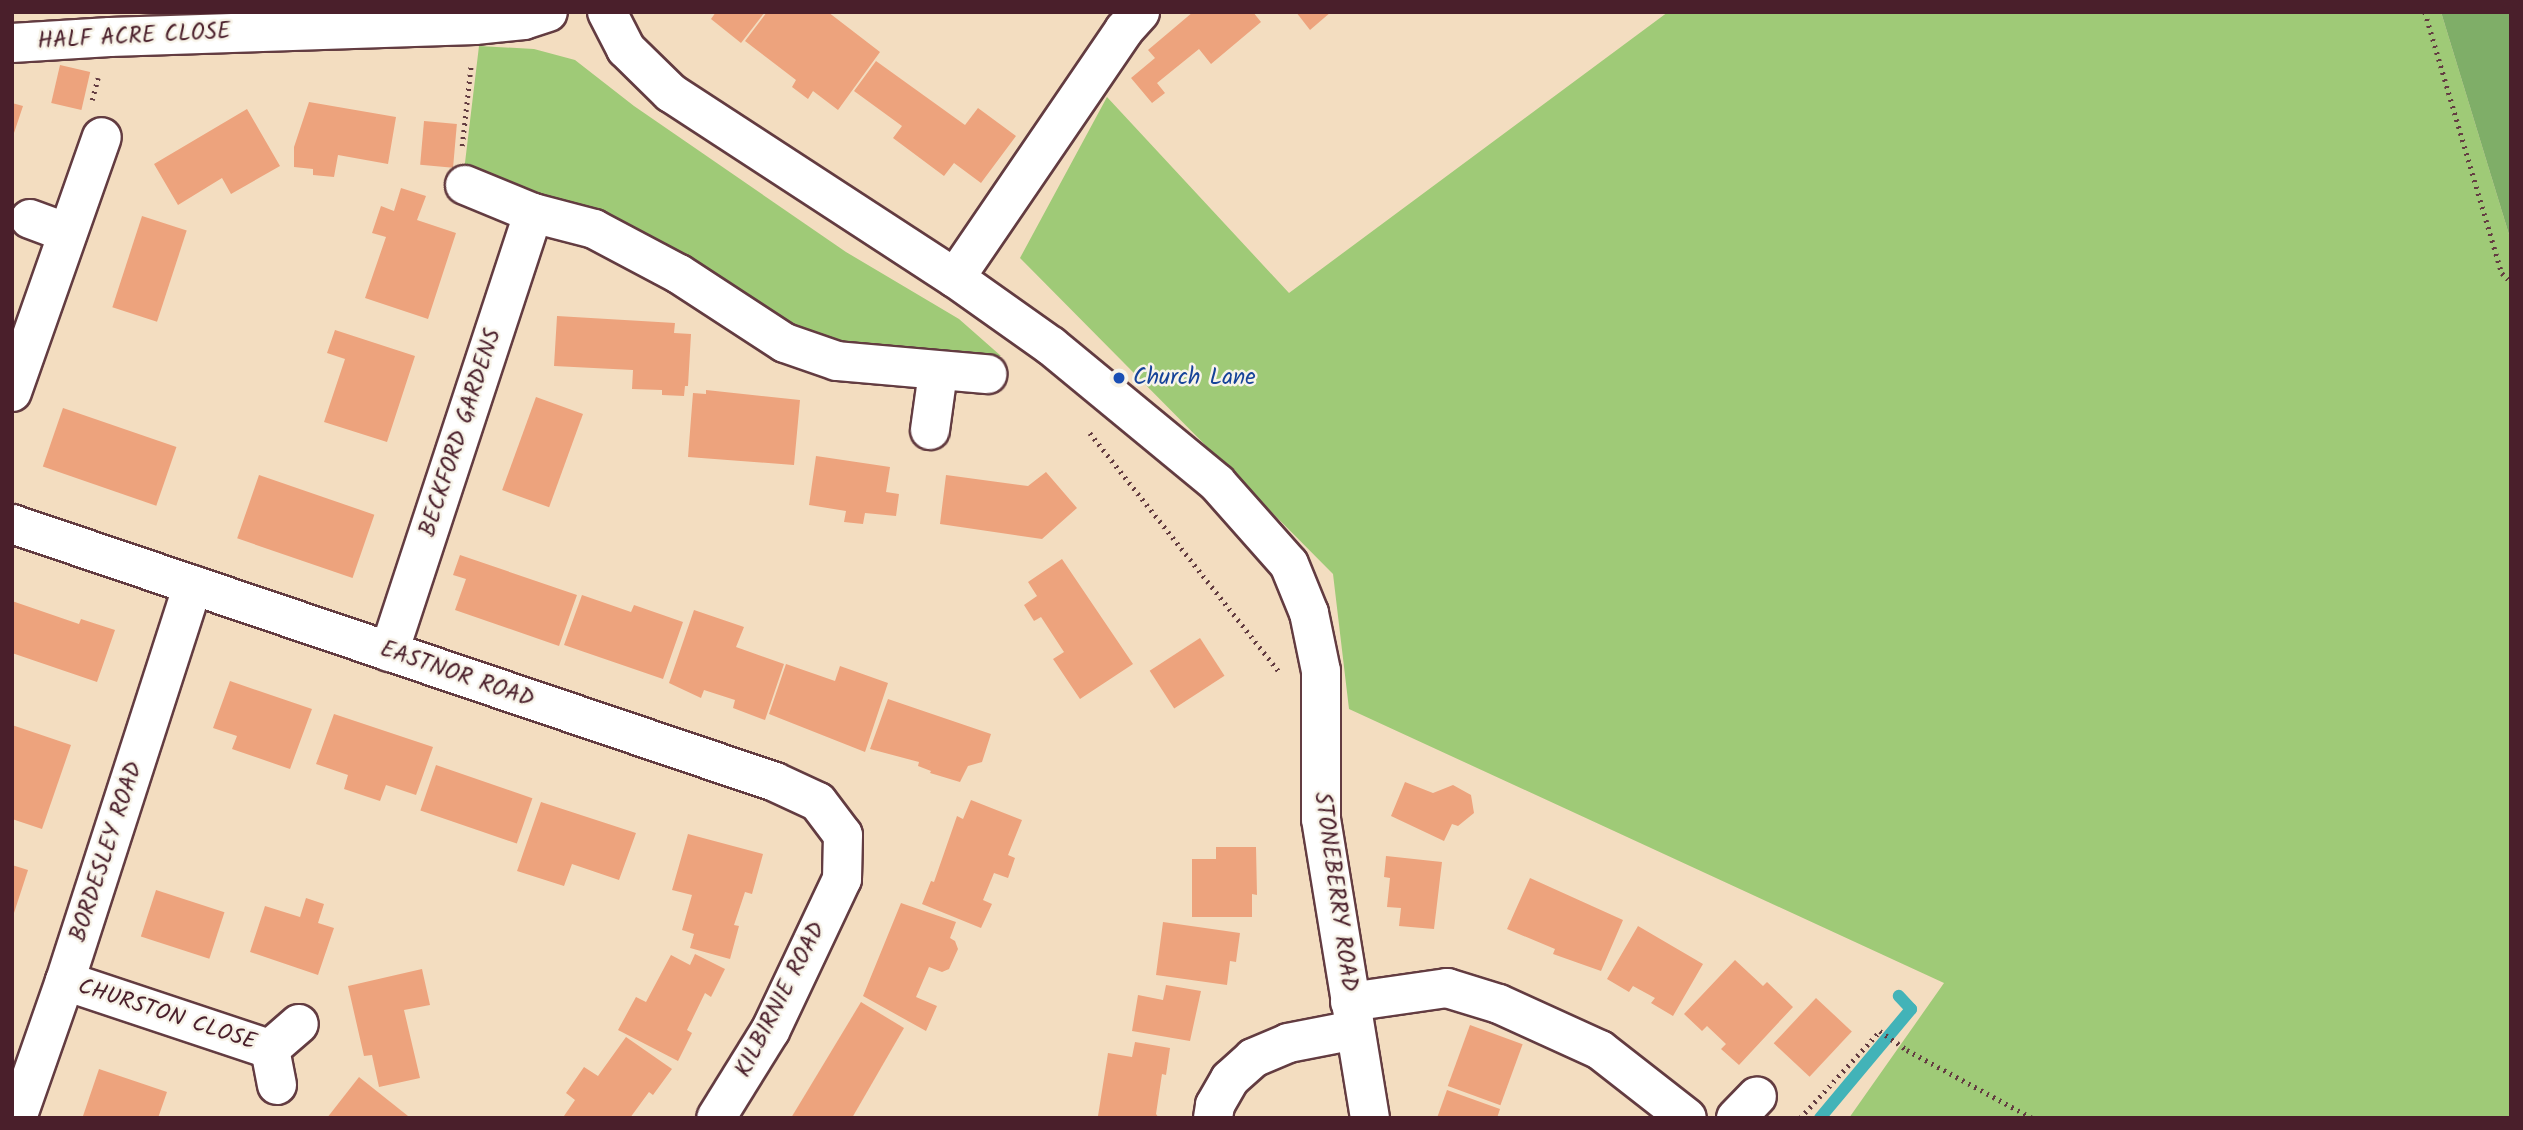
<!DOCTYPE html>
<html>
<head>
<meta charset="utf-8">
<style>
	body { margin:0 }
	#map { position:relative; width:2523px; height:1130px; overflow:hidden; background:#f3ddc0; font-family:Kalam,sans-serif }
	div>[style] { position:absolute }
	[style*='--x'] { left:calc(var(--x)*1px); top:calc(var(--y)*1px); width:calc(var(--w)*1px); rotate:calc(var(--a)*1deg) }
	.green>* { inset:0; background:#9fca77 }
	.forest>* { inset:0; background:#7fae68 }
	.stream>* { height:12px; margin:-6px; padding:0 6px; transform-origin:6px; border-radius:6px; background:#42b3b8 }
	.building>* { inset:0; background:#eda37d; transform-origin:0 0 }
	.path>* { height:4.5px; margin-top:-2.25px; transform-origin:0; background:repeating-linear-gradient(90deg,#633c41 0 2px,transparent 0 7px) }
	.roads { filter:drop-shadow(2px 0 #633c41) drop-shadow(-2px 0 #633c41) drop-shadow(0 2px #633c41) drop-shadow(0 -2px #633c41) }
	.minor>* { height:38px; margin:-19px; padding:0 19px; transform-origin:19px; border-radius:19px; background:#fff }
	.dots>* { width:19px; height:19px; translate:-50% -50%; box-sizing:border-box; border:4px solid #f7f3e8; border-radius:50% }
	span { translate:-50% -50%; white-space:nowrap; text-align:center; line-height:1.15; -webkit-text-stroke:5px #f7f3e8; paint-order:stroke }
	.street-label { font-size:23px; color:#4a1f2b }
	.transit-label { font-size:23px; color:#164399 }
	.left { translate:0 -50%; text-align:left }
	.frame { position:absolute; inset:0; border:14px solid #4a1f2b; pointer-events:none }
</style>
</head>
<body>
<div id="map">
	<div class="green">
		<i style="clip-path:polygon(1668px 12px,2441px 12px,2511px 241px,2511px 1118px,1849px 1118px,1944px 983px,1349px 709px,1333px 574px,1020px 258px,1107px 97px,1289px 293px)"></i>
		<i style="clip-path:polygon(479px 46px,534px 49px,575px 60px,634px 106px,846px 252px,959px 319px,1001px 356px,945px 356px,816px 341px,464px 171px)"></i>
	</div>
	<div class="forest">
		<i style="clip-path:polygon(2441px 12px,2511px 12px,2511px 241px)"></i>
	</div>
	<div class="stream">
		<i style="--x:1820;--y:1118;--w:142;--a:-50.1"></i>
		<i style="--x:1911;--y:1009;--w:18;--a:-133"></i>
	</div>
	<div class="building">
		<i style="clip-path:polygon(716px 12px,765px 12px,741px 43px,711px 19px)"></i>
		<i style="clip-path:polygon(767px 12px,828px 12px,880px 52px,838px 110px,813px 91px,808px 99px,792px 87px,796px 80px,745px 41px)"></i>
		<i style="clip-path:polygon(1193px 12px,1253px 12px,1261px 22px,1211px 64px,1199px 49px,1157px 83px,1165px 93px,1152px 103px,1131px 78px,1155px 58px,1148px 50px)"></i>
		<i style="clip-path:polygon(1296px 12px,1331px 12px,1310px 30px)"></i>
		<i style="clip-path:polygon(876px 61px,965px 125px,978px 108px,1016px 136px,981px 183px,954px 163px,944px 176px,893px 138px,902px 126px,854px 91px)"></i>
		<i style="left:60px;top:65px;width:31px;height:39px;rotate:13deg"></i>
		<i style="clip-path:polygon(309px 102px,396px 117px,388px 164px,338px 155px,334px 177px,313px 175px,313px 169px,294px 167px,294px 147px)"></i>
		<i style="clip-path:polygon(12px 103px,23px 106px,13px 136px,12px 136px)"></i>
		<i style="clip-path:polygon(247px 109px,280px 166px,231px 194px,222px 178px,178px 205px,154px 164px)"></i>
		<i style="left:424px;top:121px;width:33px;height:44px;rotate:5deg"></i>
		<i style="clip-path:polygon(401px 188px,426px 196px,417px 220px,456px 233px,428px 319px,365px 298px,386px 237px,372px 233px,381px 206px,394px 211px)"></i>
		<i style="left:142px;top:216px;width:47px;height:96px;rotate:18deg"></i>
		<i style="clip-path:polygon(557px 316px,675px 323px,674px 333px,691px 334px,688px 386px,685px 386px,684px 396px,662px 395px,662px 390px,632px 389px,633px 370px,554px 366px)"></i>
		<i style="clip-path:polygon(335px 330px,415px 356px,387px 442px,324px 422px,345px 359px,327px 353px)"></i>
		<i style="clip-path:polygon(706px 390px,800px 400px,794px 465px,688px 457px,693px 393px,706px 394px)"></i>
		<i style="left:536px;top:397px;width:50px;height:99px;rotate:20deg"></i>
		<i style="left:63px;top:408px;width:120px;height:62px;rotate:19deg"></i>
		<i style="clip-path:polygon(816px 456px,890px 467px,886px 492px,899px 494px,896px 516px,865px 513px,863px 524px,844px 522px,846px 511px,809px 505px)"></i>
		<i style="clip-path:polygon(1046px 472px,1077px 508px,1042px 539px,940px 524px,946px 475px,1028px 486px)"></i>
		<i style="left:259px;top:475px;width:122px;height:67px;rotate:19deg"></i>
		<i style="clip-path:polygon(460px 555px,577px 595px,559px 646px,455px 610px,466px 579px,453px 575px)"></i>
		<i style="clip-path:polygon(1062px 559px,1133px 664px,1080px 699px,1053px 659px,1064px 652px,1041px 617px,1034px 621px,1024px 605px,1037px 596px,1028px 582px)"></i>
		<i style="clip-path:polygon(582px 595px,631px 612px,634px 605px,683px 622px,663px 679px,564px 645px)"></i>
		<i style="clip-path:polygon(12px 601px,79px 624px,81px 619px,115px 630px,97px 682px,12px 653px)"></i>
		<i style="clip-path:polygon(694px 610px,744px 627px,736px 647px,784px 664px,765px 720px,733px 708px,735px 700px,704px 690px,701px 698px,669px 683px)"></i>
		<i style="left:1200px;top:638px;width:45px;height:60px;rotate:57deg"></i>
		<i style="clip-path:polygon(786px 664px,835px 681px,840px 666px,888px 683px,865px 752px,769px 714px)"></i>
		<i style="clip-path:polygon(230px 681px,312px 709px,290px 769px,232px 749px,237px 736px,213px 728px)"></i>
		<i style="clip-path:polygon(888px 699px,991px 734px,982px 762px,968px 766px,960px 782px,930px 773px,931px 771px,918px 766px,919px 762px,870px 749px)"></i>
		<i style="clip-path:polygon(334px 714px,433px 747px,416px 795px,386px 785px,380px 801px,344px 789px,348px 775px,316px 764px)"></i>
		<i style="clip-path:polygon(12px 725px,71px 745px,42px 829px,12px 819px)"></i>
		<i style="left:436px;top:765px;width:102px;height:48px;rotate:19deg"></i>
		<i style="clip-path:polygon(1405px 782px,1433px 793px,1453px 785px,1471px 795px,1474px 813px,1458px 826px,1452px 824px,1444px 841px,1391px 816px)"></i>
		<i style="clip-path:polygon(971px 800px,1022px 820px,1008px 855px,1015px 858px,1008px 878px,994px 873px,983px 900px,992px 904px,981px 928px,922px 904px,931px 881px,934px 882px,957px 816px,963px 819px)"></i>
		<i style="clip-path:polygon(541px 802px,636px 833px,619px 880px,572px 864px,564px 886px,517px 871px)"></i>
		<i style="clip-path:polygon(688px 834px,763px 854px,752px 894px,745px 892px,734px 925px,739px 926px,730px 959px,690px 948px,694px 934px,682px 930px,692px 895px,672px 890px)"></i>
		<i style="clip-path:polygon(1216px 847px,1256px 847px,1257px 895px,1252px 894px,1252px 917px,1192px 917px,1192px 859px,1216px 859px)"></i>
		<i style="clip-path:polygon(1386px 856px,1442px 862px,1434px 929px,1399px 926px,1401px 908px,1387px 907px,1390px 878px,1384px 877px)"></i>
		<i style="clip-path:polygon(12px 865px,28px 870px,13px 916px,12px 916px)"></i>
		<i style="clip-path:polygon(1530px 878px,1623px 920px,1601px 971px,1553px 954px,1555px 949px,1507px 929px)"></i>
		<i style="left:156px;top:890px;width:72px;height:49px;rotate:18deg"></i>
		<i style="clip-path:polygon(306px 898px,324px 904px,318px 923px,334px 928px,318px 975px,250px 952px,265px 906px,300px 917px)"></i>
		<i style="clip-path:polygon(901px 903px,956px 922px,950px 938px,955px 941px,958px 949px,949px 969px,942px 972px,929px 967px,916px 997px,937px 1006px,926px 1031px,863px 996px)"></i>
		<i style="clip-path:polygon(1163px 922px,1240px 933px,1236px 962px,1230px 961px,1227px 985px,1156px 975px)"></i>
		<i style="clip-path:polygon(1638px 926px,1703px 964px,1673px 1016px,1651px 1003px,1655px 998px,1633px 986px,1629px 992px,1607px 979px)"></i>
		<i style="clip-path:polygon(695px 954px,725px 969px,711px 997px,705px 993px,687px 1030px,692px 1033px,678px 1061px,618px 1030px,636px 997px,646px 1002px,671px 955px,690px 965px)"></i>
		<i style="clip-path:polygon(1735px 960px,1763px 986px,1767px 982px,1793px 1007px,1739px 1065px,1721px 1049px,1726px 1044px,1707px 1026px,1702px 1031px,1684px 1014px)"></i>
		<i style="clip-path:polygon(422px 969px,430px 1005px,404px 1010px,420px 1078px,379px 1087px,372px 1055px,364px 1056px,348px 986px)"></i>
		<i style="clip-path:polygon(1166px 985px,1201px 991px,1190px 1041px,1132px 1031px,1138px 995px,1163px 1000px)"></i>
		<i style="left:1816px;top:998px;width:49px;height:62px;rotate:43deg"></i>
		<i style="clip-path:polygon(861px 1002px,904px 1028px,852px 1118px,791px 1118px)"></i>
		<i style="left:1470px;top:1025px;width:56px;height:65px;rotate:20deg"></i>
		<i style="clip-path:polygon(626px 1037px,672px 1069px,653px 1095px,649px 1092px,630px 1118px,564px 1116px,575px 1100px,566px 1093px,584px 1067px,598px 1076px)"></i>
		<i style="clip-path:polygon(1135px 1042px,1170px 1048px,1166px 1075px,1162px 1074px,1156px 1114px,1159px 1118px,1098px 1116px,1108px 1053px,1132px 1057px)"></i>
		<i style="clip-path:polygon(99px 1069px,167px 1092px,158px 1118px,83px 1116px)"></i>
		<i style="clip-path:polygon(359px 1077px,408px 1116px,406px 1118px,327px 1118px)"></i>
		<i style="clip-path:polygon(1447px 1090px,1500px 1109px,1497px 1118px,1437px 1118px)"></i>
	</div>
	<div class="path">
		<i style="--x:2425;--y:12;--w:272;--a:73.6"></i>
		<i style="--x:2502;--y:273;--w:13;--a:45"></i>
		<i style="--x:92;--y:100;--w:23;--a:-75"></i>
		<i style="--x:462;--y:146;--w:82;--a:-83.7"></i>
		<i style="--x:1090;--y:433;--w:306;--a:51.6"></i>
		<i style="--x:1800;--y:1118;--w:118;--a:-47.4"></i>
		<i style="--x:1880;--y:1031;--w:33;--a:35"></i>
		<i style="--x:1907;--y:1050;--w:142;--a:28.5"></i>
	</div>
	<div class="roads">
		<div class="minor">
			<i style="--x:607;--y:12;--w:42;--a:62.8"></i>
			<i style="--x:626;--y:49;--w:63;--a:44.4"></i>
			<i style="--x:671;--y:93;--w:339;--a:33.1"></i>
			<i style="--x:955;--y:278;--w:118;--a:35.3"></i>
			<i style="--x:1051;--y:346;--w:215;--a:39.5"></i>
			<i style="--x:1217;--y:483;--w:108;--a:48.4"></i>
			<i style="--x:1289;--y:564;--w:53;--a:67.8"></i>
			<i style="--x:1309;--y:613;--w:59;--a:78.3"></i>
			<i style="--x:1321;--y:671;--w:148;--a:90"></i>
			<i style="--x:1321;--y:819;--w:303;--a:80.7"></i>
			<i style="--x:12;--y:43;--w:98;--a:-3.5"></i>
			<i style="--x:110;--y:37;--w:365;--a:-1.9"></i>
			<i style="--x:475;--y:25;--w:49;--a:-5.8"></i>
			<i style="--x:524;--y:20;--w:25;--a:-18"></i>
			<i style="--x:465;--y:185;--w:74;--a:22.4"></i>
			<i style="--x:30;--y:219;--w:40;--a:20.2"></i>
			<i style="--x:955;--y:278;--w:300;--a:-55.7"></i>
			<i style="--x:1124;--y:30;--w:24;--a:-48"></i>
			<i style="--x:12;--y:392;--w:270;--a:-70.6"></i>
			<i style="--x:930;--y:430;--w:59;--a:-82.1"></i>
			<i style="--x:12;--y:524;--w:805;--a:18.68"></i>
			<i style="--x:775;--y:782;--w:47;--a:24.9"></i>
			<i style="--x:818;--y:802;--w:41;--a:52.9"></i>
			<i style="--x:843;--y:835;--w:44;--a:91.3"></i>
			<i style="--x:842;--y:879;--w:168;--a:115.3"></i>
			<i style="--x:770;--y:1031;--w:102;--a:121.8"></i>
			<i style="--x:389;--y:652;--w:462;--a:-71.8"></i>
			<i style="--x:533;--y:213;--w:63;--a:14.7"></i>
			<i style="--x:594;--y:229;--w:96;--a:27.9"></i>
			<i style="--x:679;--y:274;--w:126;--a:33.1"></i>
			<i style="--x:785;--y:343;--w:55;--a:19.1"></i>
			<i style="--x:837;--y:361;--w:151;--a:5"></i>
			<i style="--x:65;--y:981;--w:216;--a:18.4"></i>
			<i style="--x:1350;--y:1002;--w:98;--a:-8.2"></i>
			<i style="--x:1447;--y:988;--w:54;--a:17.1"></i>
			<i style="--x:1499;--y:1004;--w:111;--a:24.5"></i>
			<i style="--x:1600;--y:1050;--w:110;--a:38"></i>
			<i style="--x:277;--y:1085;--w:37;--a:-101"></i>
			<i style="--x:270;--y:1049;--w:38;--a:-41"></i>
			<i style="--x:17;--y:1118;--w:145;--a:-70.7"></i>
			<i style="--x:65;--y:981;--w:416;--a:-72.1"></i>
			<i style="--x:1213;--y:1118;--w:13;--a:-81"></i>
			<i style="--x:1215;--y:1105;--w:30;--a:-60"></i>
			<i style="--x:1230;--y:1079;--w:31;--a:-42"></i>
			<i style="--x:1253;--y:1058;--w:38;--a:-23"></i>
			<i style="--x:1288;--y:1043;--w:68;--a:-11"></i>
			<i style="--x:1736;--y:1118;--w:30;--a:-46"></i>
		</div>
	</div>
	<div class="dots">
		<i style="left:1119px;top:378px;background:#1a4fb4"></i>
	</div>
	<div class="street-label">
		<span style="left:134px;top:37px;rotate:-3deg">HALF ACRE CLOSE</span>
		<span style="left:461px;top:433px;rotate:-72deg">BECKFORD GARDENS</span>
		<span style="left:457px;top:675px;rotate:19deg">EASTNOR ROAD</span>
		<span style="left:107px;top:852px;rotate:-72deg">BORDESLEY ROAD</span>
		<span style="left:1335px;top:892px;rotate:82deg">STONEBERRY ROAD</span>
		<span style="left:781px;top:1000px;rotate:-63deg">KILBIRNIE ROAD</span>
		<span style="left:167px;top:1015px;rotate:18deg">CHURSTON CLOSE</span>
	</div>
	<div class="transit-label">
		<span class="left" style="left:1133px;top:378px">Church Lane</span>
	</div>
	<div class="frame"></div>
</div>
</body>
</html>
